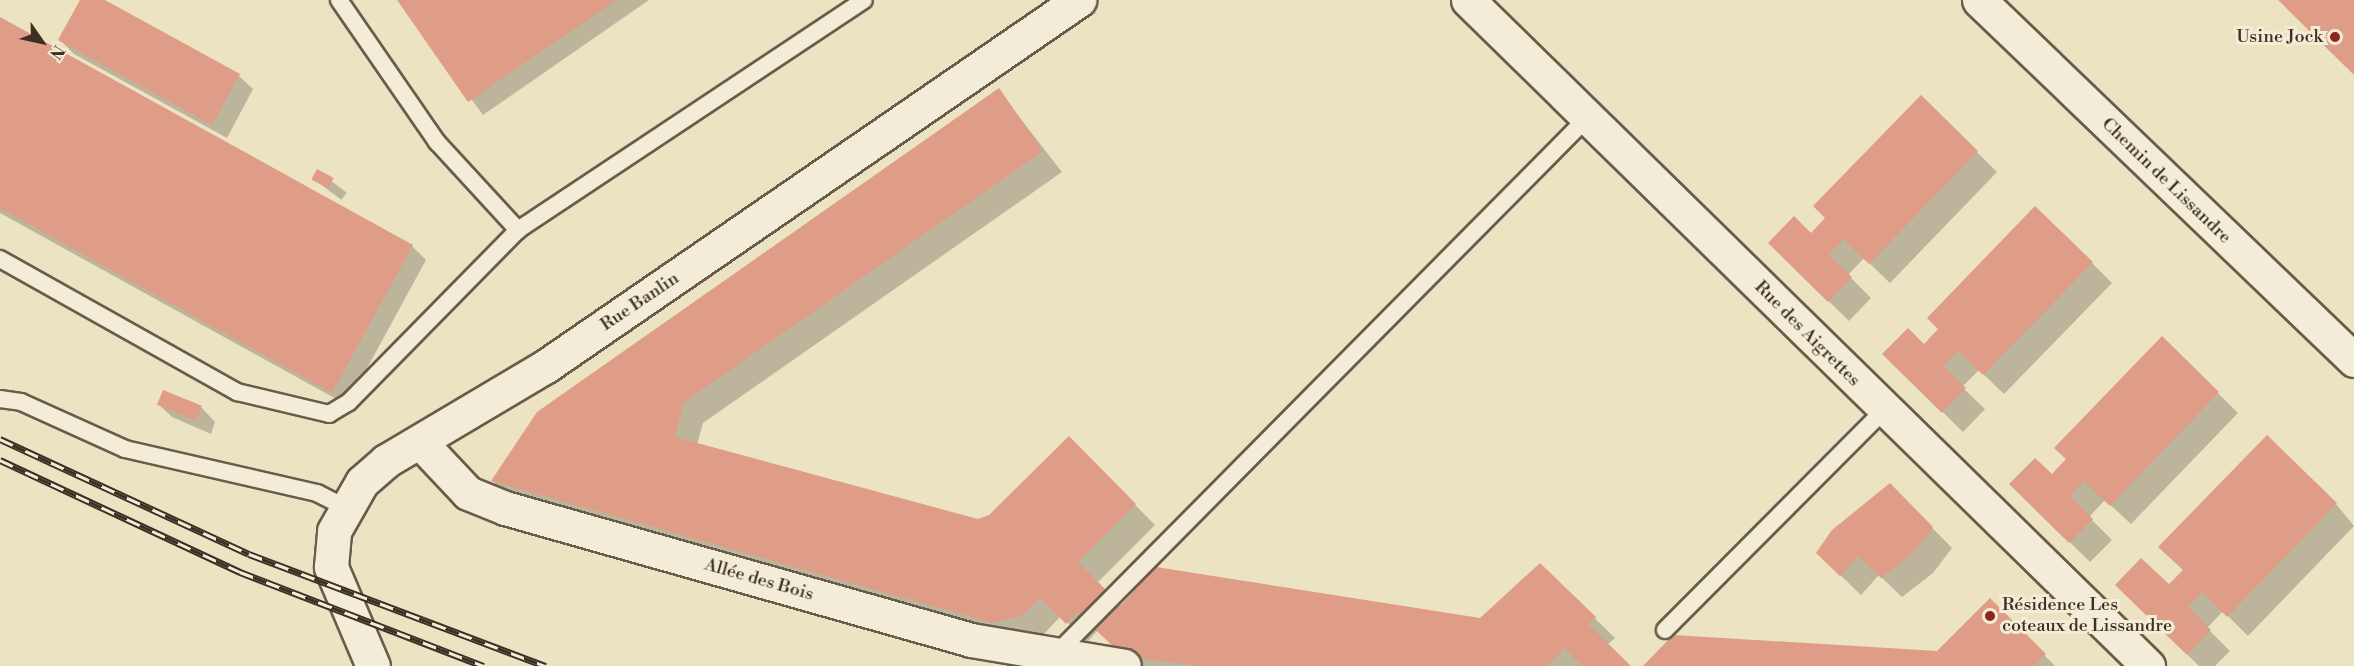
<!DOCTYPE html>
<html>
<head>
<meta charset="utf-8">
<style>
	body { margin:0 }
	#map { position:relative; width:2354px; height:666px; overflow:hidden; background:#ece3c2; font-family:"Libre Bodoni",serif }
	div>[style] { position:absolute }
	[style*='--x'] { left:calc(var(--x)*1px); top:calc(var(--y)*1px); width:calc(var(--w)*1px); rotate:calc(var(--a)*1deg) }
	.shadow>* { inset:0; background:#0003; transform-origin:0 0 }
	.building>* { inset:0; background:#df9c87; transform-origin:0 0 }
	.roads { filter:drop-shadow(2px 0 #695c4c) drop-shadow(-2px 0 #695c4c) drop-shadow(0 2px #695c4c) drop-shadow(0 -2px #695c4c) }
	.lane>* { height:16px; margin:-8px; padding:0 8px; transform-origin:8px; border-radius:8px; background:#f3edd7 }
	.street>* { height:33px; margin:-16.5px; padding:0 16.5px; transform-origin:16.5px; border-radius:16.5px; background:#f3edd7 }
	.rail>* { height:7px; margin-top:-3.5px; transform-origin:0; background:repeating-linear-gradient(90deg,#f3edd7 0 14px,#3d2f24 0 28px); box-sizing:border-box; border-block:2px solid #3d2f24 }
	.dots>* { width:16px; height:16px; translate:-50% -50%; box-sizing:border-box; border:3px solid #f3edd7; border-radius:50% }
	span { translate:-50% -50%; white-space:nowrap; text-align:center; line-height:1.15; -webkit-text-stroke:6px #f3edd7; paint-order:stroke }
	.poi-label { font-size:18px; color:#3d2f24 }
	.right { translate:-100% -50%; text-align:right }
	.left { translate:0 -50%; text-align:left }
	.street-label { font-size:18px; color:#3d2f24 }
	.north { position:absolute; left:12px; top:12px; width:60px; height:60px; -webkit-text-stroke:4px #f3edd7; paint-order:stroke; rotate:124deg; font-size:16px; font-weight:700; line-height:24px; text-align:center; color:#3d2f24 }
	.north::after { content:''; display:block; margin:auto; width:21px; height:27px; background:#3d2f24; clip-path:polygon(50% 0,100% 100%,50% 72%,0 100%) }
</style>
</head>
<body>
<div id="map">
	<div class="shadow">
		<i style="clip-path:polygon(82px 0,102px 0,239px 76px,253px 89px,227px 138px,74px 54px,60px 40px)"></i>
		<i style="clip-path:polygon(399px 0,649px 0,483px 115px)"></i>
		<i style="clip-path:polygon(0 19px,412px 246px,426px 260px,347px 405px,0 213px)"></i>
		<i style="clip-path:polygon(998px 90px,1062px 172px,703px 423px,697px 445px,978px 521px,990px 517px,1069px 438px,1155px 525px,1097px 583px,1121px 607px,1480px 619px,1540px 565px,1615px 638px,1607px 645px,1629px 666px,1135px 666px,1098px 630px,1087px 642px,1061px 616px,1042px 636px,1014px 643px,512px 501px,493px 481px)"></i>
		<i style="clip-path:polygon(1921px 97px,1997px 172px,1890px 283px,1864px 258px,1848px 275px,1871px 298px,1849px 321px,1790px 263px)"></i>
		<i style="left:318px;top:171px;width:36px;height:9px;rotate:37deg"></i>
		<i style="clip-path:polygon(2092px 263px,2112px 283px,2004px 394px,1979px 370px,1962px 387px,1985px 409px,1963px 432px,1884px 354px,1924px 346px)"></i>
		<i style="clip-path:polygon(2162px 338px,2238px 413px,2131px 524px,2105px 500px,2089px 517px,2112px 540px,2090px 562px,2031px 504px)"></i>
		<i style="clip-path:polygon(164px 392px,202px 408px,215px 422px,211px 434px,172px 417px,158px 404px)"></i>
		<i style="clip-path:polygon(1890px 485px,1952px 548px,1933px 573px,1902px 597px,1879px 575px,1861px 595px,1838px 573px)"></i>
		<i style="clip-path:polygon(2336px 504px,2354px 526px,2248px 636px,2223px 611px,2207px 628px,2230px 651px,2215px 666px,2199px 666px,2137px 605px)"></i>
		<i style="clip-path:polygon(1990px 600px,2055px 666px,1645px 666px,1938px 652px)"></i>
	</div>
	<div class="building">
		<i style="clip-path:polygon(80px 0,105px 0,240px 74px,212px 125px,58px 40px)"></i>
		<i style="clip-path:polygon(397px 0,616px 0,468px 102px)"></i>
		<i style="clip-path:polygon(2278px 0,2354px 0,2354px 75px)"></i>
		<i style="clip-path:polygon(0 17px,413px 245px,332px 393px,0 208px)"></i>
		<i style="clip-path:polygon(999px 88px,1043px 151px,683px 403px,675px 437px,978px 519px,989px 515px,1069px 436px,1136px 504px,1078px 562px,1121px 605px,1156px 567px,1480px 618px,1540px 563px,1596px 617px,1588px 624px,1631px 666px,1582px 666px,1564px 648px,1547px 666px,1201px 666px,1123px 656px,1077px 612px,1066px 624px,1040px 598px,1022px 616px,993px 623px,491px 481px,537px 412px)"></i>
		<i style="clip-path:polygon(1921px 95px,1978px 151px,1869px 264px,1843px 239px,1829px 255px,1852px 277px,1828px 302px,1768px 243px,1794px 216px,1811px 233px,1825px 218px,1813px 206px)"></i>
		<i style="left:317px;top:169px;width:19px;height:12px;rotate:28deg"></i>
		<i style="clip-path:polygon(2035px 206px,2093px 262px,1983px 375px,1958px 351px,1943px 366px,1966px 388px,1942px 413px,1882px 354px,1908px 328px,1924px 344px,1938px 329px,1927px 318px)"></i>
		<i style="clip-path:polygon(2162px 336px,2219px 392px,2110px 506px,2084px 481px,2070px 496px,2093px 519px,2069px 543px,2009px 484px,2035px 458px,2052px 474px,2066px 459px,2054px 448px)"></i>
		<i style="left:163px;top:390px;width:42px;height:16px;rotate:22deg"></i>
		<i style="clip-path:polygon(2267px 435px,2337px 503px,2227px 617px,2202px 592px,2188px 607px,2211px 630px,2187px 655px,2115px 585px,2141px 558px,2169px 584px,2183px 570px,2158px 547px)"></i>
		<i style="clip-path:polygon(1890px 483px,1933px 527px,1913px 553px,1881px 578px,1858px 556px,1840px 576px,1816px 553px,1832px 530px)"></i>
		<i style="clip-path:polygon(1990px 598px,2046px 654px,2034px 666px,1643px 666px,1673px 635px,1937px 651px)"></i>
	</div>
	<div class="roads">
		<div class="lane">
			<i style="--x:339;--y:0;--w:173;--a:55.4"></i>
			<i style="--x:437;--y:142;--w:120;--a:47.4"></i>
			<i style="--x:0;--y:259;--w:272;--a:29.3"></i>
			<i style="--x:237;--y:392;--w:95;--a:13.4"></i>
			<i style="--x:329;--y:414;--w:23;--a:-31"></i>
			<i style="--x:349;--y:402;--w:241;--a:-45.5"></i>
			<i style="--x:518;--y:230;--w:415;--a:-33.6"></i>
			<i style="--x:0;--y:399;--w:21;--a:8"></i>
			<i style="--x:21;--y:402;--w:114;--a:24.3"></i>
			<i style="--x:125;--y:449;--w:197;--a:12.9"></i>
			<i style="--x:317;--y:493;--w:30;--a:27"></i>
			<i style="--x:1665;--y:630;--w:310;--a:-45.1"></i>
			<i style="--x:1055;--y:655;--w:757;--a:-45.27"></i>
		</div>
		<div class="street">
			<i style="--x:1468;--y:0;--w:952;--a:44.4"></i>
			<i style="--x:1979;--y:0;--w:520;--a:43.83"></i>
			<i style="--x:420;--y:442;--w:70;--a:46.7"></i>
			<i style="--x:468;--y:493;--w:40;--a:22"></i>
			<i style="--x:505;--y:508;--w:484;--a:15.8"></i>
			<i style="--x:971;--y:640;--w:155;--a:9.6"></i>
			<i style="--x:373;--y:666;--w:108;--a:-113"></i>
			<i style="--x:331;--y:567;--w:36;--a:-85"></i>
			<i style="--x:334;--y:531;--w:56;--a:-60.3"></i>
			<i style="--x:362;--y:482;--w:32;--a:-41"></i>
			<i style="--x:386;--y:461;--w:186;--a:-30.7"></i>
			<i style="--x:546;--y:366;--w:647;--a:-34.48"></i>
		</div>
	</div>
	<div class="rail">
		<i style="--x:0;--y:439;--w:274;--a:24.8"></i>
		<i style="--x:249;--y:554;--w:317;--a:20.7"></i>
		<i style="--x:0;--y:460;--w:265;--a:25"></i>
		<i style="--x:240;--y:572;--w:261;--a:21.1"></i>
	</div>
	<div class="dots">
		<i style="left:2335px;top:37px;background:#8f2418"></i>
		<i style="left:1990px;top:616px;background:#8f2418"></i>
	</div>
	<div class="poi-label">
		<span class="right" style="left:2323px;top:37px">Usine Jock</span>
		<span class="left" style="left:2002px;top:616px">Résidence Les<br>coteaux de Lissandre</span>
	</div>
	<div class="street-label">
		<span style="left:2166px;top:181px;rotate:44deg">Chemin de Lissandre</span>
		<span style="left:640px;top:302px;rotate:-34deg">Rue Banlin</span>
		<span style="left:1807px;top:334px;rotate:45deg">Rue des Aigrettes</span>
		<span style="left:759px;top:580px;rotate:16deg">Allée des Bois</span>
	</div>
	<div class="north">N</div>
</div>
</body>
</html>
